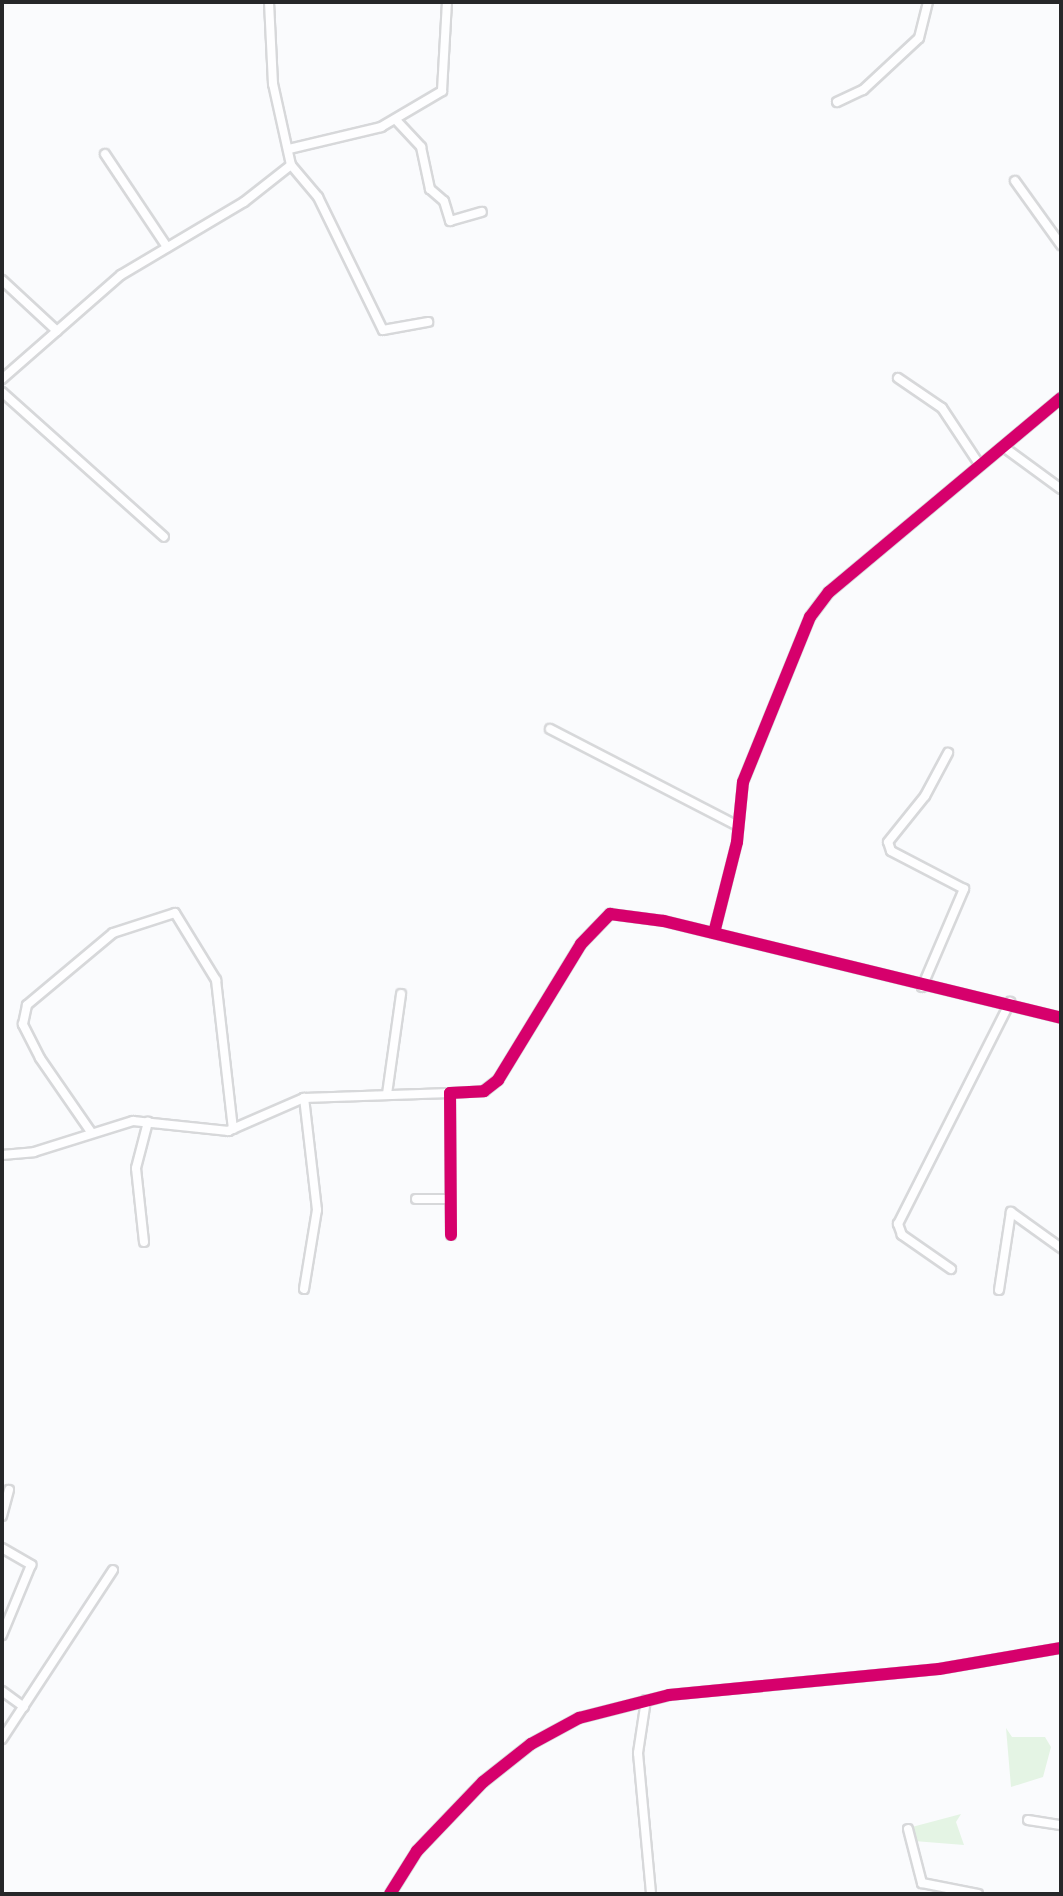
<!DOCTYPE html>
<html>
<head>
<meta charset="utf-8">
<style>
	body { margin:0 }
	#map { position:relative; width:1063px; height:1896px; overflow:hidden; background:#fafbfd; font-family:Mulish,sans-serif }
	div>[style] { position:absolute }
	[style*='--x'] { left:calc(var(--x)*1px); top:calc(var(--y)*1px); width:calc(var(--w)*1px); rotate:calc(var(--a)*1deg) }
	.green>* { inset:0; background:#e4f4e4 }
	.roads { filter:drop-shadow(2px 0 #d7d8da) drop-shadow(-2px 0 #d7d8da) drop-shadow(0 2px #d7d8da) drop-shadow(0 -2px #d7d8da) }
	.minor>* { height:8px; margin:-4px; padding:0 4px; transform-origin:4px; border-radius:4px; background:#fefeff }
	.cycleway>* { height:12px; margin:-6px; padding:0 6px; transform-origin:6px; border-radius:6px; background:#d6006c }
	span { translate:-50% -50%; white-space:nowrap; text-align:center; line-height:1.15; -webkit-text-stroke:6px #fff; paint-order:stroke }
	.frame { position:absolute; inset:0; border:4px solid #262729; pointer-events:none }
</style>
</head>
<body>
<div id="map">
	<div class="green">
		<i style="clip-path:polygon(1006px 1728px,1012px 1737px,1045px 1737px,1051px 1747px,1043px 1777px,1011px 1787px)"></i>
		<i style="clip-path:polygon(961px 1814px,956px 1822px,964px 1845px,914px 1841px,912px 1827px)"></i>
	</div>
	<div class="roads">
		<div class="minor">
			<i style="--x:837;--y:102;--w:29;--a:-25"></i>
			<i style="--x:863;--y:90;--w:76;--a:-42.9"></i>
			<i style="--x:919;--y:38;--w:37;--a:-76"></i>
			<i style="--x:396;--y:120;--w:37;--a:47"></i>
			<i style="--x:421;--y:147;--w:43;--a:77.9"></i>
			<i style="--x:430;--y:189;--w:18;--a:41"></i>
			<i style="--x:444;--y:201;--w:21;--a:73"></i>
			<i style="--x:450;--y:221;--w:33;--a:-16"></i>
			<i style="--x:289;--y:149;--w:95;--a:-13.4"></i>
			<i style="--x:381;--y:127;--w:71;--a:-30.5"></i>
			<i style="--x:442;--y:91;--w:89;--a:-86.8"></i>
			<i style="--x:105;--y:154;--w:112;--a:56.3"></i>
			<i style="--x:291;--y:165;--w:42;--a:49.8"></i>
			<i style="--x:318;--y:197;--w:148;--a:64"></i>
			<i style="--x:383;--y:330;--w:46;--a:-10.1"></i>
			<i style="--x:1015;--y:181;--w:79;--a:54.3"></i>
			<i style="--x:2;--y:280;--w:75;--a:42.8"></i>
			<i style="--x:898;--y:378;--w:53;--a:34.3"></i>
			<i style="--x:942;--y:408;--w:67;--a:56.5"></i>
			<i style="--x:2;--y:379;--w:158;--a:-41.2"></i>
			<i style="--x:121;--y:275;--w:143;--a:-30.7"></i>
			<i style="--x:244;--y:202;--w:60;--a:-38.2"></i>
			<i style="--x:291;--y:165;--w:83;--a:-102.5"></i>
			<i style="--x:273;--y:84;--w:82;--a:-92.8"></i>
			<i style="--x:2;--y:392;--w:217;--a:41.8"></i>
			<i style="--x:1005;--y:448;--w:69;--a:36.2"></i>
			<i style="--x:550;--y:729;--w:209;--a:27.3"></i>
			<i style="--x:714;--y:933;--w:94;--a:-75.8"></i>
			<i style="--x:737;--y:842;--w:60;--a:-84.3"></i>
			<i style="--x:743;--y:782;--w:178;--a:-67.9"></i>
			<i style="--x:810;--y:617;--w:31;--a:-53"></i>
			<i style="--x:829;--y:592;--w:302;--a:-39.9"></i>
			<i style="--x:922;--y:987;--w:107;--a:-66.8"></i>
			<i style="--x:964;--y:889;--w:82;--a:-152.5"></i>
			<i style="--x:891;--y:851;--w:9;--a:-108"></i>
			<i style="--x:888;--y:842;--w:59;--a:-51.2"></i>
			<i style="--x:925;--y:796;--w:49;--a:-61.9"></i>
			<i style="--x:387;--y:1094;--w:101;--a:-82"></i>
			<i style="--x:91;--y:1132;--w:90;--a:-124.6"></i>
			<i style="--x:40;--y:1058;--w:38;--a:-117"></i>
			<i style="--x:23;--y:1024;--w:19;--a:-78"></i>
			<i style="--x:27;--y:1005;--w:112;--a:-39.9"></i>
			<i style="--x:113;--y:933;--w:65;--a:-17.9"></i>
			<i style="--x:175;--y:913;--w:79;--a:58.5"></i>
			<i style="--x:216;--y:980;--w:150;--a:83.5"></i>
			<i style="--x:2;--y:1155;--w:32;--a:-5"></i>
			<i style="--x:34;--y:1152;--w:104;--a:-17.4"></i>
			<i style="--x:133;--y:1121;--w:96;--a:6"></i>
			<i style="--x:228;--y:1131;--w:83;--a:-23.5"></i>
			<i style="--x:304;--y:1098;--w:146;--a:-2"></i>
			<i style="--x:416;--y:1199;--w:35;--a:0"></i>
			<i style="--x:451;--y:1235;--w:142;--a:-90.4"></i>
			<i style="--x:450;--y:1093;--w:34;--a:-3"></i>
			<i style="--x:484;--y:1091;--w:18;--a:-38"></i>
			<i style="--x:498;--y:1080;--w:159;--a:-58.6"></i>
			<i style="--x:581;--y:944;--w:42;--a:-46"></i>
			<i style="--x:610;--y:914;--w:54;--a:7.4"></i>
			<i style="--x:664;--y:921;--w:409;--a:13.7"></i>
			<i style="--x:144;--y:1242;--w:74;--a:-96.2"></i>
			<i style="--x:136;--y:1168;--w:48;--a:-75.4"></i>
			<i style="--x:951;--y:1269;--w:60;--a:-145.2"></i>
			<i style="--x:902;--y:1235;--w:12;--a:-110"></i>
			<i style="--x:898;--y:1224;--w:249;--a:-63.2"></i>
			<i style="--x:304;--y:1289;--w:80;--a:-80.7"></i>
			<i style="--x:317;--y:1210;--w:113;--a:-96.6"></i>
			<i style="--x:999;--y:1290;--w:79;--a:-81.3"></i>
			<i style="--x:1011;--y:1212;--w:62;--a:35.8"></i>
			<i style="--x:2;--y:1516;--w:27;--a:-75"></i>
			<i style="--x:2;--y:1548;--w:34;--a:30"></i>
			<i style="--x:31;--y:1565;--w:76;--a:112.5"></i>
			<i style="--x:2;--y:1691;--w:27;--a:36"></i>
			<i style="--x:646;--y:1700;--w:54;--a:98.6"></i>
			<i style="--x:638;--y:1753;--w:142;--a:84.7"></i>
			<i style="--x:2;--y:1739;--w:202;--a:-56.7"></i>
			<i style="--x:1028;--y:1820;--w:33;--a:9"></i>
			<i style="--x:908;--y:1829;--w:56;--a:75.5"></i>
			<i style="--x:922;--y:1883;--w:57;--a:11.1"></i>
			<i style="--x:390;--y:1894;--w:51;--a:-57.9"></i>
			<i style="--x:417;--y:1851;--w:95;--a:-46.3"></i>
			<i style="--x:483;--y:1782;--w:61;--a:-38.4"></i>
			<i style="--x:531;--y:1744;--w:55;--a:-28.4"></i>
			<i style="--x:579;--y:1718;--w:93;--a:-14.3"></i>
			<i style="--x:669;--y:1695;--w:271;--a:-5.5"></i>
			<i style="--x:939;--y:1669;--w:124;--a:-9.8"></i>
		</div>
	</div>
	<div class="cycleway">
		<i style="--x:714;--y:933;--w:94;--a:-75.8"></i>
		<i style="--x:737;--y:842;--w:60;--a:-84.3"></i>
		<i style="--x:743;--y:782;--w:178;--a:-67.9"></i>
		<i style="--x:810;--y:617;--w:31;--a:-53"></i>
		<i style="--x:829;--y:592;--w:302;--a:-39.9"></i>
		<i style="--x:451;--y:1235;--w:142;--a:-90.4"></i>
		<i style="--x:450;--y:1093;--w:34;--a:-3"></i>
		<i style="--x:484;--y:1091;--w:18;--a:-38"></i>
		<i style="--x:498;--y:1080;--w:159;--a:-58.6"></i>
		<i style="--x:581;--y:944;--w:42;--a:-46"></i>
		<i style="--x:610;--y:914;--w:54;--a:7.4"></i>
		<i style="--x:664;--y:921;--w:409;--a:13.7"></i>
		<i style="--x:390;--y:1894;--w:51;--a:-57.9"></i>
		<i style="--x:417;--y:1851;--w:95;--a:-46.3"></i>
		<i style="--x:483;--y:1782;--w:61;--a:-38.4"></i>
		<i style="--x:531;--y:1744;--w:55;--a:-28.4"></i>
		<i style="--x:579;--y:1718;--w:93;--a:-14.3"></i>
		<i style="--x:669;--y:1695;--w:271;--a:-5.5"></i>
		<i style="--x:939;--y:1669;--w:124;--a:-9.8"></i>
	</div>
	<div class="frame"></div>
</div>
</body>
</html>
